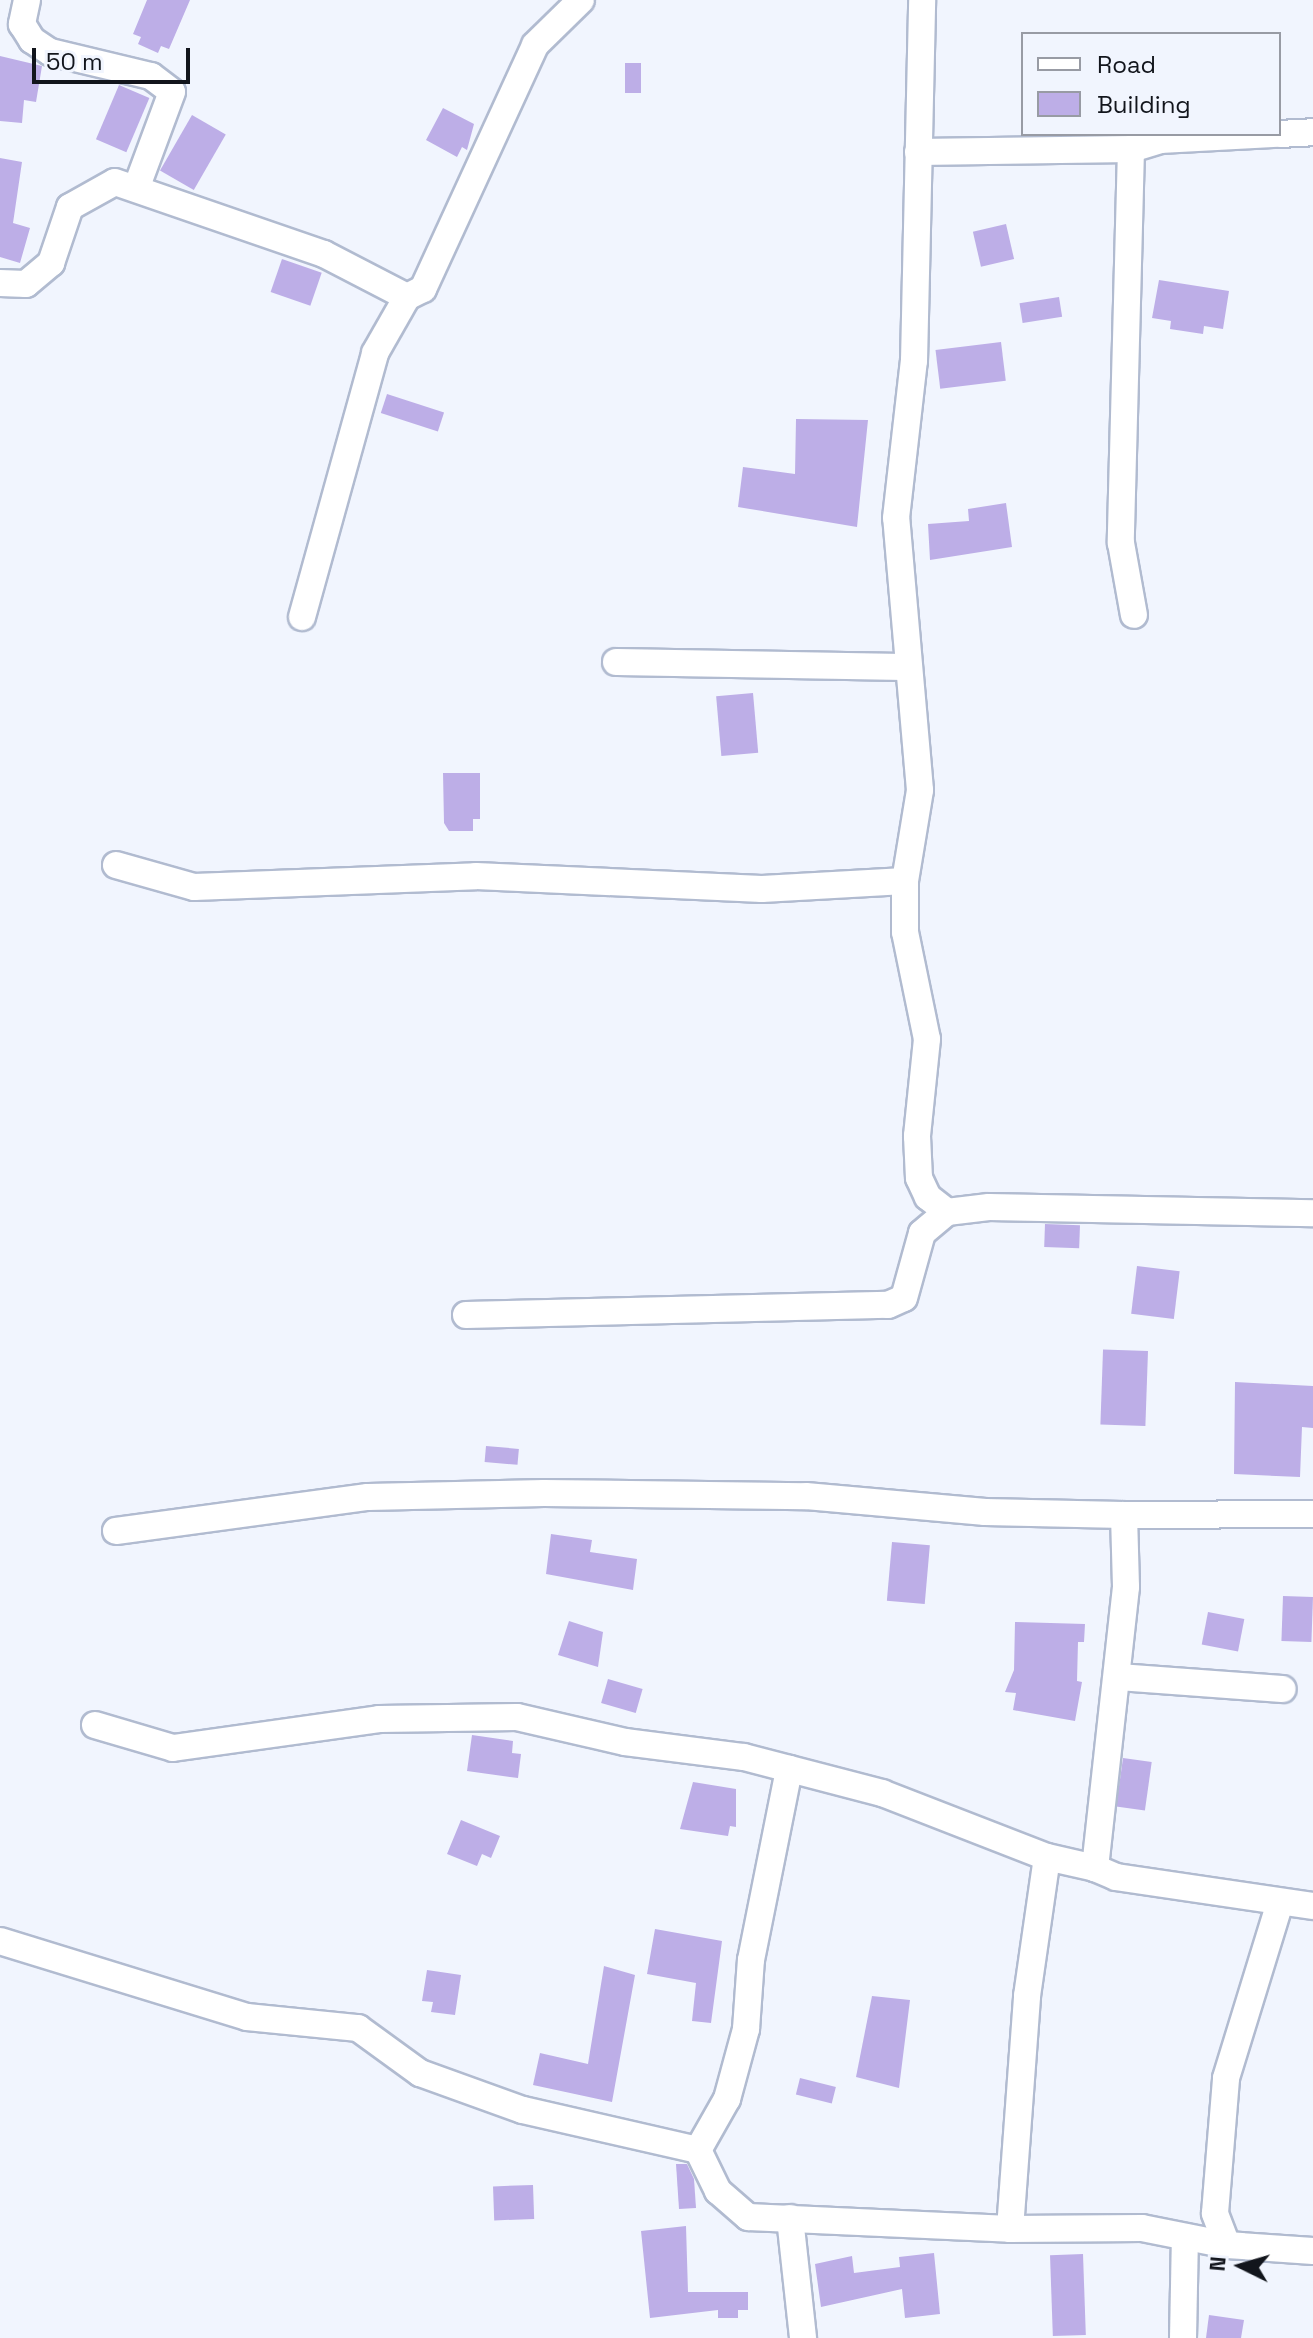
<!DOCTYPE html>
<html>
<head>
<meta charset="utf-8">
<style>
	body { margin:0 }
	#map { position:relative; width:1313px; height:2338px; overflow:hidden; background:#f1f5fe; font-family:"Space Grotesk",sans-serif }
	div>[style] { position:absolute }
	[style*='--x'] { left:calc(var(--x)*1px); top:calc(var(--y)*1px); width:calc(var(--w)*1px); rotate:calc(var(--a)*1deg) }
	.building>* { inset:0; background:#bdaee7; transform-origin:0 0 }
	.roads { filter:drop-shadow(2px 0 #b1bbd0) drop-shadow(-2px 0 #b1bbd0) drop-shadow(0 2px #b1bbd0) drop-shadow(0 -2px #b1bbd0) }
	.minor>* { height:26px; margin:-13px; padding:0 13px; transform-origin:13px; border-radius:13px; background:#fff }
	span { translate:-50% -50%; white-space:nowrap; text-align:center; line-height:1.15; -webkit-text-stroke:6px #f1f5fe; paint-order:stroke }
	.legend { position:absolute; left:1021px; top:32px; width:260px; height:104px; box-sizing:border-box; background:#f1f5fe; border:2px solid #989ba4; margin:0; padding:10px 14px; list-style:none; font-size:24px; color:#12151c }
	.legend li { display:flex; align-items:center; gap:16px; height:40px }
	.legend b { width:40px; border:2px solid #989ba4 }
	.north { position:absolute; left:1201px; top:2226px; width:80px; height:80px; -webkit-text-stroke:6px #f1f5fe; paint-order:stroke; rotate:275deg; font-size:22px; font-weight:700; line-height:32px; text-align:center; color:#12151c }
	.north::after { content:''; display:block; margin:auto; width:28px; height:36px; background:#12151c; clip-path:polygon(50% 0,100% 100%,50% 72%,0 100%) }
	.scale { position:absolute; left:32px; top:48px; width:158px; height:36px; box-sizing:border-box; border:4px solid #12151c; border-top:0; padding-left:10px; font-size:24px; line-height:28px; white-space:nowrap; color:#12151c; -webkit-text-stroke:6px #f1f5fe; paint-order:stroke }
</style>
</head>
<body>
<div id="map">
	<div class="building">
		<i style="clip-path:polygon(147px 0,190px 0,169px 49px,161px 46px,158px 53px,138px 44px,141px 37px,133px 34px)"></i>
		<i style="clip-path:polygon(0 56px,42px 66px,36px 102px,24px 100px,22px 123px,0 121px)"></i>
		<i style="left:625px;top:63px;width:16px;height:30px"></i>
		<i style="left:119px;top:85px;width:33px;height:59px;rotate:23deg"></i>
		<i style="clip-path:polygon(443px 108px,474px 124px,467px 150px,462px 147px,457px 157px,426px 140px)"></i>
		<i style="left:192px;top:115px;width:39px;height:64px;rotate:30deg"></i>
		<i style="clip-path:polygon(0 158px,22px 162px,13px 223px,30px 228px,20px 263px,0 257px)"></i>
		<i style="left:1006px;top:224px;width:36px;height:34px;rotate:77deg"></i>
		<i style="left:282px;top:259px;width:42px;height:35px;rotate:19deg"></i>
		<i style="clip-path:polygon(1159px 280px,1229px 291px,1223px 329px,1204px 326px,1203px 334px,1170px 329px,1171px 321px,1152px 318px)"></i>
		<i style="left:1059px;top:297px;width:20px;height:40px;rotate:81deg"></i>
		<i style="left:1001px;top:342px;width:39px;height:66px;rotate:83deg"></i>
		<i style="left:387px;top:394px;width:60px;height:20px;rotate:18deg"></i>
		<i style="clip-path:polygon(796px 419px,868px 420px,857px 527px,738px 507px,743px 467px,795px 474px)"></i>
		<i style="clip-path:polygon(1006px 503px,1012px 547px,930px 560px,928px 524px,969px 521px,968px 509px)"></i>
		<i style="left:753px;top:693px;width:60px;height:37px;rotate:85deg"></i>
		<i style="clip-path:polygon(443px 773px,480px 773px,480px 819px,473px 819px,473px 831px,449px 831px,444px 823px)"></i>
		<i style="left:1045px;top:1224px;width:35px;height:23px;rotate:2deg"></i>
		<i style="left:1137px;top:1266px;width:43px;height:48px;rotate:7deg"></i>
		<i style="left:1148px;top:1351px;width:75px;height:45px;rotate:92deg"></i>
		<i style="clip-path:polygon(1235px 1382px,1313px 1386px,1313px 1428px,1302px 1427px,1300px 1477px,1234px 1474px)"></i>
		<i style="left:486px;top:1446px;width:33px;height:16px;rotate:5deg"></i>
		<i style="clip-path:polygon(551px 1534px,592px 1540px,590px 1552px,637px 1559px,633px 1590px,546px 1574px)"></i>
		<i style="left:892px;top:1542px;width:38px;height:59px;rotate:5deg"></i>
		<i style="left:1283px;top:1596px;width:30px;height:45px;rotate:2deg"></i>
		<i style="left:1208px;top:1612px;width:37px;height:33px;rotate:11deg"></i>
		<i style="clip-path:polygon(569px 1621px,603px 1632px,598px 1667px,558px 1655px)"></i>
		<i style="clip-path:polygon(1015px 1622px,1085px 1624px,1084px 1642px,1078px 1642px,1077px 1681px,1082px 1682px,1075px 1721px,1013px 1710px,1016px 1693px,1005px 1692px,1014px 1670px)"></i>
		<i style="left:608px;top:1679px;width:36px;height:25px;rotate:16deg"></i>
		<i style="clip-path:polygon(472px 1735px,513px 1741px,512px 1753px,521px 1754px,518px 1778px,467px 1771px)"></i>
		<i style="left:1123px;top:1758px;width:29px;height:49px;rotate:8deg"></i>
		<i style="clip-path:polygon(693px 1782px,736px 1789px,736px 1827px,730px 1826px,728px 1836px,680px 1829px)"></i>
		<i style="clip-path:polygon(461px 1820px,500px 1836px,491px 1858px,482px 1854px,477px 1866px,447px 1854px)"></i>
		<i style="clip-path:polygon(655px 1929px,722px 1941px,711px 2023px,692px 2021px,696px 1983px,647px 1974px)"></i>
		<i style="clip-path:polygon(604px 1966px,635px 1975px,612px 2102px,533px 2085px,540px 2053px,588px 2064px)"></i>
		<i style="clip-path:polygon(427px 1970px,461px 1975px,455px 2015px,431px 2012px,433px 2002px,422px 2001px)"></i>
		<i style="clip-path:polygon(872px 1996px,910px 2000px,899px 2088px,856px 2077px)"></i>
		<i style="left:800px;top:2078px;width:37px;height:17px;rotate:14deg"></i>
		<i style="clip-path:polygon(676px 2164px,687px 2164px,694px 2179px,696px 2208px,679px 2209px)"></i>
		<i style="left:533px;top:2185px;width:34px;height:40px;rotate:88deg"></i>
		<i style="clip-path:polygon(686px 2226px,688px 2292px,748px 2292px,748px 2310px,738px 2310px,738px 2318px,718px 2318px,718px 2310px,650px 2318px,641px 2231px)"></i>
		<i style="clip-path:polygon(934px 2253px,940px 2314px,905px 2318px,902px 2289px,821px 2307px,815px 2264px,852px 2256px,854px 2273px,900px 2267px,899px 2257px)"></i>
		<i style="left:1083px;top:2254px;width:81px;height:33px;rotate:88deg"></i>
		<i style="clip-path:polygon(1209px 2315px,1244px 2320px,1241px 2338px,1206px 2338px)"></i>
	</div>
	<div class="roads">
		<div class="minor">
			<i style="--x:27;--y:0;--w:25;--a:102"></i>
			<i style="--x:22;--y:24;--w:19;--a:58"></i>
			<i style="--x:32;--y:40;--w:22;--a:34"></i>
			<i style="--x:50;--y:52;--w:104;--a:13.4"></i>
			<i style="--x:151;--y:76;--w:26;--a:37"></i>
			<i style="--x:172;--y:92;--w:103;--a:110.4"></i>
			<i style="--x:1279;--y:134;--w:34;--a:-3"></i>
			<i style="--x:1131;--y:149;--w:394;--a:91.5"></i>
			<i style="--x:1121;--y:543;--w:73;--a:79.8"></i>
			<i style="--x:918;--y:152;--w:213;--a:-0.8"></i>
			<i style="--x:1131;--y:149;--w:30;--a:-17"></i>
			<i style="--x:1160;--y:140;--w:113;--a:-3"></i>
			<i style="--x:0;--y:283;--w:26;--a:2"></i>
			<i style="--x:26;--y:284;--w:33;--a:-40"></i>
			<i style="--x:51;--y:263;--w:59;--a:-71.3"></i>
			<i style="--x:70;--y:207;--w:51;--a:-29.1"></i>
			<i style="--x:115;--y:182;--w:221;--a:19"></i>
			<i style="--x:324;--y:254;--w:93;--a:27.4"></i>
			<i style="--x:407;--y:297;--w:18;--a:-27"></i>
			<i style="--x:423;--y:289;--w:268;--a:-65.3"></i>
			<i style="--x:535;--y:45;--w:64;--a:-44.4"></i>
			<i style="--x:302;--y:617;--w:274;--a:-74.5"></i>
			<i style="--x:375;--y:353;--w:64;--a:-60.3"></i>
			<i style="--x:616;--y:662;--w:289;--a:1"></i>
			<i style="--x:116;--y:865;--w:81;--a:15.8"></i>
			<i style="--x:194;--y:887;--w:282;--a:-2.2"></i>
			<i style="--x:476;--y:876;--w:286;--a:2.6"></i>
			<i style="--x:762;--y:889;--w:143;--a:-3.2"></i>
			<i style="--x:905;--y:881;--w:92;--a:-80.6"></i>
			<i style="--x:920;--y:790;--w:273;--a:-95"></i>
			<i style="--x:896;--y:518;--w:158;--a:-83.5"></i>
			<i style="--x:914;--y:361;--w:361;--a:-88.7"></i>
			<i style="--x:905;--y:881;--w:51;--a:90"></i>
			<i style="--x:905;--y:932;--w:109;--a:78.4"></i>
			<i style="--x:927;--y:1039;--w:98;--a:95.9"></i>
			<i style="--x:917;--y:1136;--w:42;--a:87.3"></i>
			<i style="--x:919;--y:1178;--w:21;--a:65"></i>
			<i style="--x:928;--y:1197;--w:24;--a:38"></i>
			<i style="--x:466;--y:1315;--w:422;--a:-1.4"></i>
			<i style="--x:888;--y:1305;--w:17;--a:-24"></i>
			<i style="--x:904;--y:1298;--w:67;--a:-74.5"></i>
			<i style="--x:922;--y:1233;--w:33;--a:-40"></i>
			<i style="--x:947;--y:1212;--w:42;--a:-6.8"></i>
			<i style="--x:989;--y:1207;--w:324;--a:1.1"></i>
			<i style="--x:1124;--y:1515;--w:189;--a:-0.3"></i>
			<i style="--x:116;--y:1531;--w:254;--a:-7.7"></i>
			<i style="--x:368;--y:1497;--w:176;--a:-1.3"></i>
			<i style="--x:544;--y:1493;--w:262;--a:0.7"></i>
			<i style="--x:806;--y:1496;--w:180;--a:5.1"></i>
			<i style="--x:985;--y:1512;--w:139;--a:1.2"></i>
			<i style="--x:1124;--y:1515;--w:72;--a:88.4"></i>
			<i style="--x:1126;--y:1587;--w:283;--a:96.3"></i>
			<i style="--x:1095;--y:1868;--w:23;--a:23"></i>
			<i style="--x:1116;--y:1877;--w:199;--a:8.4"></i>
			<i style="--x:1118;--y:1677;--w:165;--a:4.2"></i>
			<i style="--x:95;--y:1725;--w:81;--a:16.4"></i>
			<i style="--x:173;--y:1748;--w:208;--a:-8"></i>
			<i style="--x:379;--y:1719;--w:138;--a:-0.8"></i>
			<i style="--x:517;--y:1717;--w:111;--a:13"></i>
			<i style="--x:625;--y:1742;--w:120;--a:7.2"></i>
			<i style="--x:744;--y:1757;--w:143;--a:14.6"></i>
			<i style="--x:882;--y:1793;--w:177;--a:21.2"></i>
			<i style="--x:1047;--y:1857;--w:49;--a:12.9"></i>
			<i style="--x:0;--y:1941;--w:258;--a:17.1"></i>
			<i style="--x:247;--y:2017;--w:112;--a:5.7"></i>
			<i style="--x:358;--y:2028;--w:77;--a:36"></i>
			<i style="--x:420;--y:2073;--w:109;--a:19.8"></i>
			<i style="--x:523;--y:2110;--w:180;--a:12.9"></i>
			<i style="--x:698;--y:2150;--w:46;--a:64"></i>
			<i style="--x:718;--y:2191;--w:40;--a:41"></i>
			<i style="--x:748;--y:2217;--w:262;--a:2.6"></i>
			<i style="--x:1010;--y:2229;--w:132;--a:-0.4"></i>
			<i style="--x:1142;--y:2228;--w:87;--a:11.3"></i>
			<i style="--x:1227;--y:2245;--w:86;--a:4"></i>
			<i style="--x:698;--y:2150;--w:59;--a:-60.4"></i>
			<i style="--x:727;--y:2099;--w:73;--a:-74.8"></i>
			<i style="--x:746;--y:2029;--w:69;--a:-85.9"></i>
			<i style="--x:751;--y:1960;--w:195;--a:-78.7"></i>
			<i style="--x:790;--y:2218;--w:121;--a:83.8"></i>
			<i style="--x:1010;--y:2229;--w:234;--a:-85.8"></i>
			<i style="--x:1027;--y:1996;--w:140;--a:-81.8"></i>
			<i style="--x:1227;--y:2245;--w:34;--a:-111"></i>
			<i style="--x:1215;--y:2213;--w:135;--a:-85.3"></i>
			<i style="--x:1226;--y:2078;--w:184;--a:-72.9"></i>
			<i style="--x:1183;--y:2338;--w:101;--a:-88.9"></i>
		</div>
	</div>
	<ul class="legend">
	<li><b style="height:10px;background:#fff"></b>Road</li>
	<li><b style="height:22px;background:#bdaee7"></b>Building</li>
	</ul>
	<div class="north">N</div>
	<div class="scale">50 m</div>
</div>
</body>
</html>
